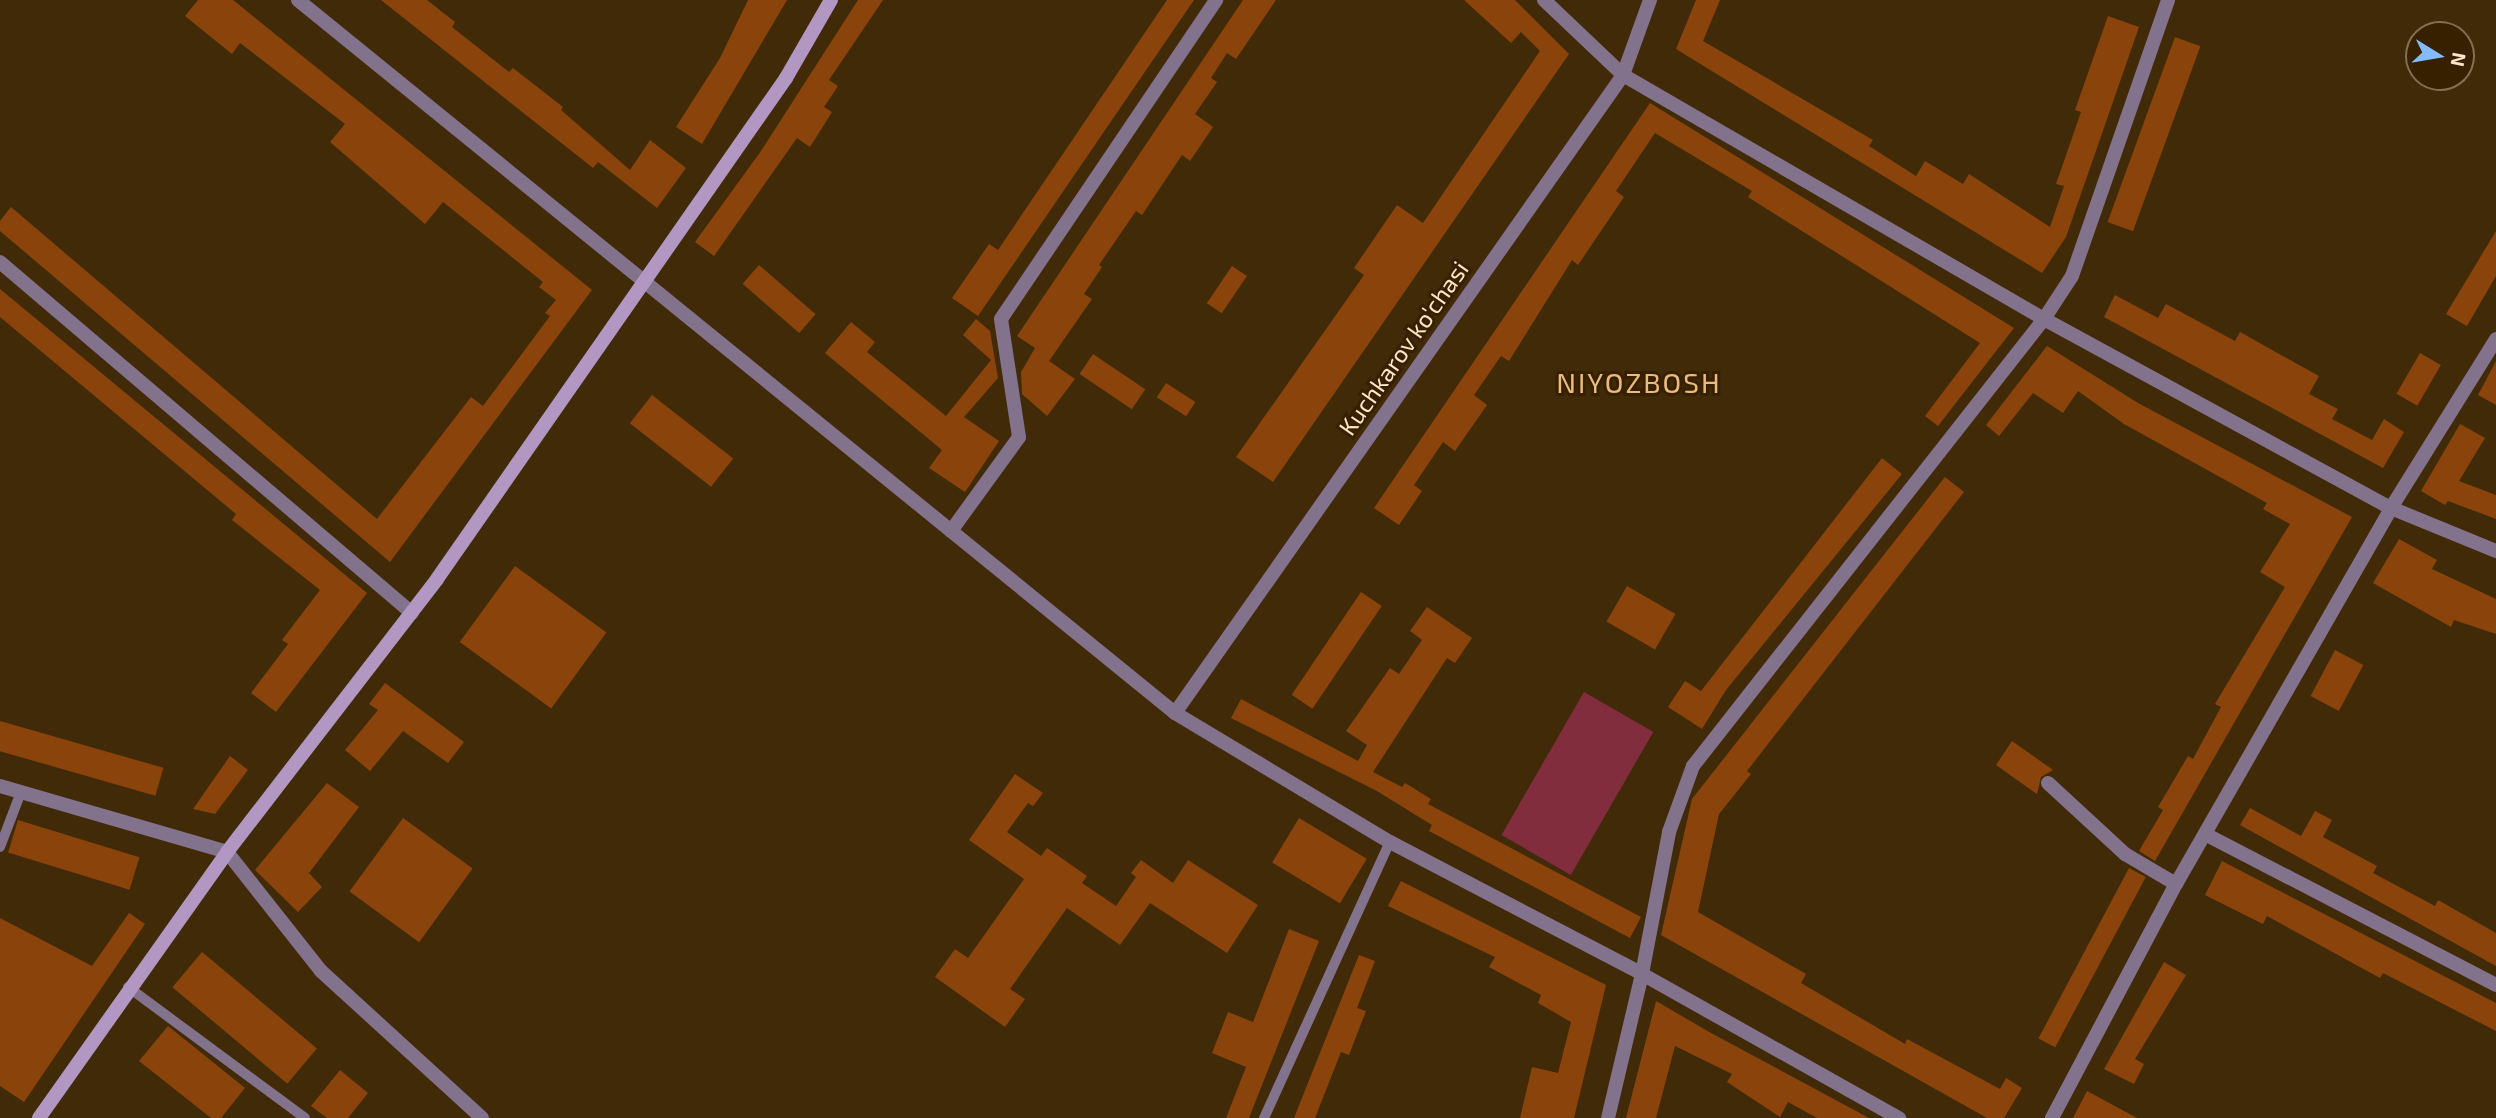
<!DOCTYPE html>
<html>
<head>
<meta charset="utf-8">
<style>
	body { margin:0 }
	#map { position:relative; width:2496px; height:1118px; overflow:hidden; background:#412a08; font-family:"Exo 2",sans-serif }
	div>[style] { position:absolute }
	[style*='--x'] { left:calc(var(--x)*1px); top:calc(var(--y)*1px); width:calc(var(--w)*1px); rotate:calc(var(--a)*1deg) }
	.green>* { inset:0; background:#822d3d; transform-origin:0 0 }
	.building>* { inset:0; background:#8a440b; transform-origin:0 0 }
	.lane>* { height:10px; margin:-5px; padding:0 5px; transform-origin:5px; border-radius:5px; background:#82728c }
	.street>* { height:14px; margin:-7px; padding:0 7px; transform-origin:7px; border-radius:7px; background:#82728c }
	.secondary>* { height:14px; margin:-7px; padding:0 7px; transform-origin:7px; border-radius:7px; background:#b197c1 }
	span { translate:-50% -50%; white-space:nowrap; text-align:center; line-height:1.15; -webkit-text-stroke:6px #362000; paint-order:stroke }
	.street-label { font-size:24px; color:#fee5c7 }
	.quarter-label { font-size:28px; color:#ebbb7e; letter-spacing:2px }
	.north { position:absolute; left:2405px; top:21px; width:70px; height:70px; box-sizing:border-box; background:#362000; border:2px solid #866f50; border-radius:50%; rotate:101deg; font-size:19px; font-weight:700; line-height:28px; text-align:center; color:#fee5c7 }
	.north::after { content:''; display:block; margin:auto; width:24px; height:32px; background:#84bcfb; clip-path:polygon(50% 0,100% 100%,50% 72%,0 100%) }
</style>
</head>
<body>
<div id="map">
	<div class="green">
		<i style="left:1584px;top:692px;width:80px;height:165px;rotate:30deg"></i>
	</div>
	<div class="building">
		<i style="clip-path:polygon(198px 0,233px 0,592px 290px,390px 562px,0 231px,0 221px,11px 207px,377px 519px,471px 397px,483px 406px,550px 316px,545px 313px,556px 300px,539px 287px,543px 282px,443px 202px,425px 224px,330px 142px,345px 124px,240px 43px,232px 54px,185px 16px)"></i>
		<i style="clip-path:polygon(381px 0,427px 0,455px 22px,452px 27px,509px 72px,513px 68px,563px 107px,561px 110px,630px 170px,650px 140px,686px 168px,657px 208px,598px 162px,593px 168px)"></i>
		<i style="clip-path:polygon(748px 0,787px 0,702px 144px,676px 127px,720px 58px)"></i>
		<i style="clip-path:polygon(858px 0,883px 0,829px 80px,838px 86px,824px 107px,832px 112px,810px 147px,797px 138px,714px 256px,695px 242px,761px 151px)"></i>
		<i style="clip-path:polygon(1167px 0,1194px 0,978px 316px,952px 298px,989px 244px,998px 250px)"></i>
		<i style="clip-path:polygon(1243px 0,1276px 0,1236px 59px,1227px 53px,1211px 78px,1217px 82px,1195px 114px,1213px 127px,1190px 161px,1182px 155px,1142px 215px,1136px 211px,1099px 265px,1102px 267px,1084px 294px,1092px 299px,1049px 361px,1075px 379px,1047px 416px,1022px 394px,1021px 372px,1035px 348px,1017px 336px)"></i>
		<i style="clip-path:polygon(1464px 0,1515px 0,1569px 54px,1273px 482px,1236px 457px,1364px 275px,1354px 268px,1397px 205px,1423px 223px,1540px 51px,1521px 32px,1511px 43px)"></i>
		<i style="clip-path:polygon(1696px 0,1720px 0,1703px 41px,1873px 140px,1869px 146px,1916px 176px,1925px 161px,1963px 184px,1969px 174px,2050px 227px,2064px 186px,2056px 184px,2081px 112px,2075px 110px,2108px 16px,2139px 27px,2066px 237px,2042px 273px,1676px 49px)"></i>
		<i style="left:2175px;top:37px;width:27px;height:197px;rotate:20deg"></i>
		<i style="clip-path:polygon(1650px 103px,2014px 328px,1938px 426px,1925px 416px,1980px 343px,1748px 197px,1752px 191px,1655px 133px,1616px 191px,1624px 197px,1578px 265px,1572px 260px,1509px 361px,1501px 356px,1474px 395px,1487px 405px,1455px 451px,1443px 442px,1414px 485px,1422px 491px,1399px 525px,1374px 508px)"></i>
		<i style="clip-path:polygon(2496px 231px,2496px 276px,2467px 326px,2446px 314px)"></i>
		<i style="left:759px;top:265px;width:75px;height:25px;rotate:41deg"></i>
		<i style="left:1232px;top:266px;width:18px;height:45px;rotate:34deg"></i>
		<i style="clip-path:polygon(0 289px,367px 593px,276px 712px,251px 693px,288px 644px,282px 640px,320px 590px,232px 520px,236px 514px,0 317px)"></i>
		<i style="clip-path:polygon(2115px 295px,2158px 318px,2166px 304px,2235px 341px,2240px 332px,2281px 355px,2319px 376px,2309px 394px,2338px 409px,2332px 419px,2372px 440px,2384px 419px,2404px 432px,2383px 468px,2104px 317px)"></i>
		<i style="clip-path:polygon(976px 319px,990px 331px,998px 378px,964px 417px,999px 441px,965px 492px,929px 468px,942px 450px,825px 353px,851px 322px,875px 342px,867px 352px,946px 416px,991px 360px,963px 335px)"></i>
		<i style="clip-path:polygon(2047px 346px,2138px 403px,2352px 517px,2155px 861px,2139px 851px,2163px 810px,2158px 807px,2188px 756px,2193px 759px,2221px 707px,2215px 704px,2285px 587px,2260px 572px,2290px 524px,2263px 509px,2267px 503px,2124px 424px,2078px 391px,2063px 413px,2033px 393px,1999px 436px,1986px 425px)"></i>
		<i style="left:2420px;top:353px;width:24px;height:47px;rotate:30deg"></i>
		<i style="left:1093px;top:354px;width:63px;height:24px;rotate:34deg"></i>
		<i style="clip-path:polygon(2496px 361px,2496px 405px,2478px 395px)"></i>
		<i style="left:1166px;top:383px;width:35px;height:17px;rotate:33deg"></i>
		<i style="left:652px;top:395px;width:103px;height:36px;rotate:38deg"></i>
		<i style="clip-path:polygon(2460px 424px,2485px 438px,2459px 481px,2496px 495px,2496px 519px,2448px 501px,2445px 505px,2421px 491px)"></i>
		<i style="clip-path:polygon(1882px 458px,1902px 474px,1726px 690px,1702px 729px,1668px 707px,1685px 681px,1701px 691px)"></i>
		<i style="clip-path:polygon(1945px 477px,1964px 492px,1747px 771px,1751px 774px,1719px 814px,1698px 912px,1806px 974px,1801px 983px,1905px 1044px,1907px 1039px,2000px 1089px,2006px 1078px,2022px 1088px,2004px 1118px,1987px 1118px,1661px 935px,1692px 799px)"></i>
		<i style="clip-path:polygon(2399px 539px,2437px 560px,2432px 569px,2496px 599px,2496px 634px,2454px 620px,2451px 627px,2373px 583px)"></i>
		<i style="left:515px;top:566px;width:113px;height:94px;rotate:36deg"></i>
		<i style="left:1627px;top:586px;width:56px;height:41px;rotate:30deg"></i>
		<i style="left:1361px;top:592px;width:25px;height:124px;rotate:34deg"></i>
		<i style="clip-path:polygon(1427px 607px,1472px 638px,1455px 663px,1447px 658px,1373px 772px,1402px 787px,1405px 783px,1431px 799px,1428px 804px,1641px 917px,1630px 938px,1429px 831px,1432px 825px,1377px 791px,1231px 718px,1241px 699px,1358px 761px,1367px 745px,1346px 731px,1390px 668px,1399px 674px,1422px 640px,1410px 631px)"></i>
		<i style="left:2335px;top:650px;width:32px;height:52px;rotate:28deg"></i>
		<i style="clip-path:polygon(385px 683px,464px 742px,448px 763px,403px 731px,370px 771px,345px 750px,378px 710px,369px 704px)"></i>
		<i style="left:0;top:721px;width:170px;height:29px;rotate:16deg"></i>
		<i style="clip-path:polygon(2012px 741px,2053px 770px,2041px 777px,2037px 794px,1996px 765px)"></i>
		<i style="clip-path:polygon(230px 756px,248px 770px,215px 814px,193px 809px)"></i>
		<i style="clip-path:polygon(1015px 774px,1043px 793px,1033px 806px,1028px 803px,1007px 832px,1041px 856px,1047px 848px,1087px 876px,1082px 883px,1116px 906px,1136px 877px,1131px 873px,1141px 860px,1173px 883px,1188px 860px,1258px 905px,1227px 953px,1150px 903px,1120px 945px,1067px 908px,1010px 989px,1025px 999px,1005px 1027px,935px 977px,955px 949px,968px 958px,1024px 879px,969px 840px)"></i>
		<i style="clip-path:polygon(327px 783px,359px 807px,309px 873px,322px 887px,298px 912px,255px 870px)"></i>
		<i style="clip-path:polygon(2250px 808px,2301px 836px,2315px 811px,2332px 820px,2323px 837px,2377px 866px,2373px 873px,2435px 906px,2438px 900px,2496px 933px,2496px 966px,2240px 825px)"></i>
		<i style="left:403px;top:818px;width:86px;height:91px;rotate:36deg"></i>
		<i style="left:1299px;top:818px;width:79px;height:52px;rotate:31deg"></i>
		<i style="left:18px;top:820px;width:127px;height:34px;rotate:17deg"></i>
		<i style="clip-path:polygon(2222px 861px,2496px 1003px,2496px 1031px,2383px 973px,2380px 978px,2267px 916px,2263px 924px,2205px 895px)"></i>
		<i style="left:2129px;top:868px;width:19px;height:193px;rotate:28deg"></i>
		<i style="clip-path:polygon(1401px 881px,1606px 985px,1574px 1118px,1520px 1118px,1532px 1067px,1558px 1073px,1571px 1022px,1538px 1003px,1541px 995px,1489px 967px,1495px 957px,1388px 906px)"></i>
		<i style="clip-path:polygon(129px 913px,145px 924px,24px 1102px,0 1086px,0 918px,92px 966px)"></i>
		<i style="clip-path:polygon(1289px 929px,1319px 941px,1249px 1118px,1226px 1118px,1246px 1067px,1212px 1053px,1228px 1012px,1253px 1022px)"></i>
		<i style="left:202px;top:952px;width:150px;height:46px;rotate:40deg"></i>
		<i style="clip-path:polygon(1359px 955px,1375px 961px,1357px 1008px,1366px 1011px,1349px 1055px,1341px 1052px,1315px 1118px,1294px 1118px)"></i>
		<i style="clip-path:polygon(2164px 962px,2186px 975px,2135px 1059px,2144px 1064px,2134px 1084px,2104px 1069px)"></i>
		<i style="clip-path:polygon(1656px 1001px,1711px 1033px,1869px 1118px,1817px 1118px,1788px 1102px,1780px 1117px,1727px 1082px,1732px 1074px,1675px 1046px,1656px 1118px,1626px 1118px)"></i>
		<i style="clip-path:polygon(168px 1026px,245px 1088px,221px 1118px,211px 1118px,139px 1061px)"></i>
		<i style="clip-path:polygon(340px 1070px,368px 1093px,348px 1118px,327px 1118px,311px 1106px)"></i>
		<i style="clip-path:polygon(2087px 1091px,2137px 1118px,2073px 1118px)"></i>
	</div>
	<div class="lane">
		<i style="--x:0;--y:847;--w:59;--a:-69.1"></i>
		<i style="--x:128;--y:987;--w:220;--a:36.5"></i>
		<i style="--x:1264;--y:1118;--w:303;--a:-65.5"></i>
	</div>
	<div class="street">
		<i style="--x:298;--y:0;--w:1130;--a:39.11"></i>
		<i style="--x:1175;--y:713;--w:251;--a:31"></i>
		<i style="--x:1390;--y:842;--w:284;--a:27.6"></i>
		<i style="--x:1642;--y:974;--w:295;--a:29.3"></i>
		<i style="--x:1544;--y:0;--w:109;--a:43.5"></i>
		<i style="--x:1623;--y:75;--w:487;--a:30.1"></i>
		<i style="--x:2044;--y:319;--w:395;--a:28.6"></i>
		<i style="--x:2391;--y:508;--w:113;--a:22.3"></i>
		<i style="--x:0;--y:262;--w:541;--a:40.43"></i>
		<i style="--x:951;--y:531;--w:116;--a:-54.1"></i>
		<i style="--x:1019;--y:437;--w:119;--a:-98.7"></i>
		<i style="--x:1001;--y:319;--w:385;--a:-56"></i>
		<i style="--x:1175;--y:713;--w:780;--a:-54.92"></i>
		<i style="--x:1623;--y:75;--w:80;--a:-70.2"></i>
		<i style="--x:2048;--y:783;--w:105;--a:42.7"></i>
		<i style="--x:2125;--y:854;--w:59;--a:30.5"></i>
		<i style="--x:0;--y:786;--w:236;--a:16.2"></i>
		<i style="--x:227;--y:852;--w:152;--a:51.7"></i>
		<i style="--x:321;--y:971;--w:218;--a:42.4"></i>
		<i style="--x:2205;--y:834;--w:328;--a:27.4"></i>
		<i style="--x:1608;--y:1118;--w:148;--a:-76.7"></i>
		<i style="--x:1642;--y:974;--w:145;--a:-79.2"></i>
		<i style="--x:1669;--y:832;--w:70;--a:-70"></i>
		<i style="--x:1693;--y:766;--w:568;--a:-51.86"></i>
		<i style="--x:2044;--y:319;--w:51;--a:-56.9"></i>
		<i style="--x:2072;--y:276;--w:292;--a:-70.8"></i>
		<i style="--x:2052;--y:1118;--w:265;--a:-62.1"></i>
		<i style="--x:2176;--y:884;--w:433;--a:-60.2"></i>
		<i style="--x:2391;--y:508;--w:199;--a:-58.1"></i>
	</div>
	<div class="secondary">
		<i style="--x:39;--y:1118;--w:326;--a:-54.7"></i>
		<i style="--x:227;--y:852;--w:344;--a:-52.4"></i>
		<i style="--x:437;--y:579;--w:611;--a:-55.14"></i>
		<i style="--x:786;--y:78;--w:90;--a:-60"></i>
	</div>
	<div class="street-label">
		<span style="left:1403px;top:348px;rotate:-55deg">Kuchkarov ko'chasi</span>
	</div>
	<div class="quarter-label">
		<span style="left:1639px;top:382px">NIYOZBOSH</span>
	</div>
	<div class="north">N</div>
</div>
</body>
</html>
